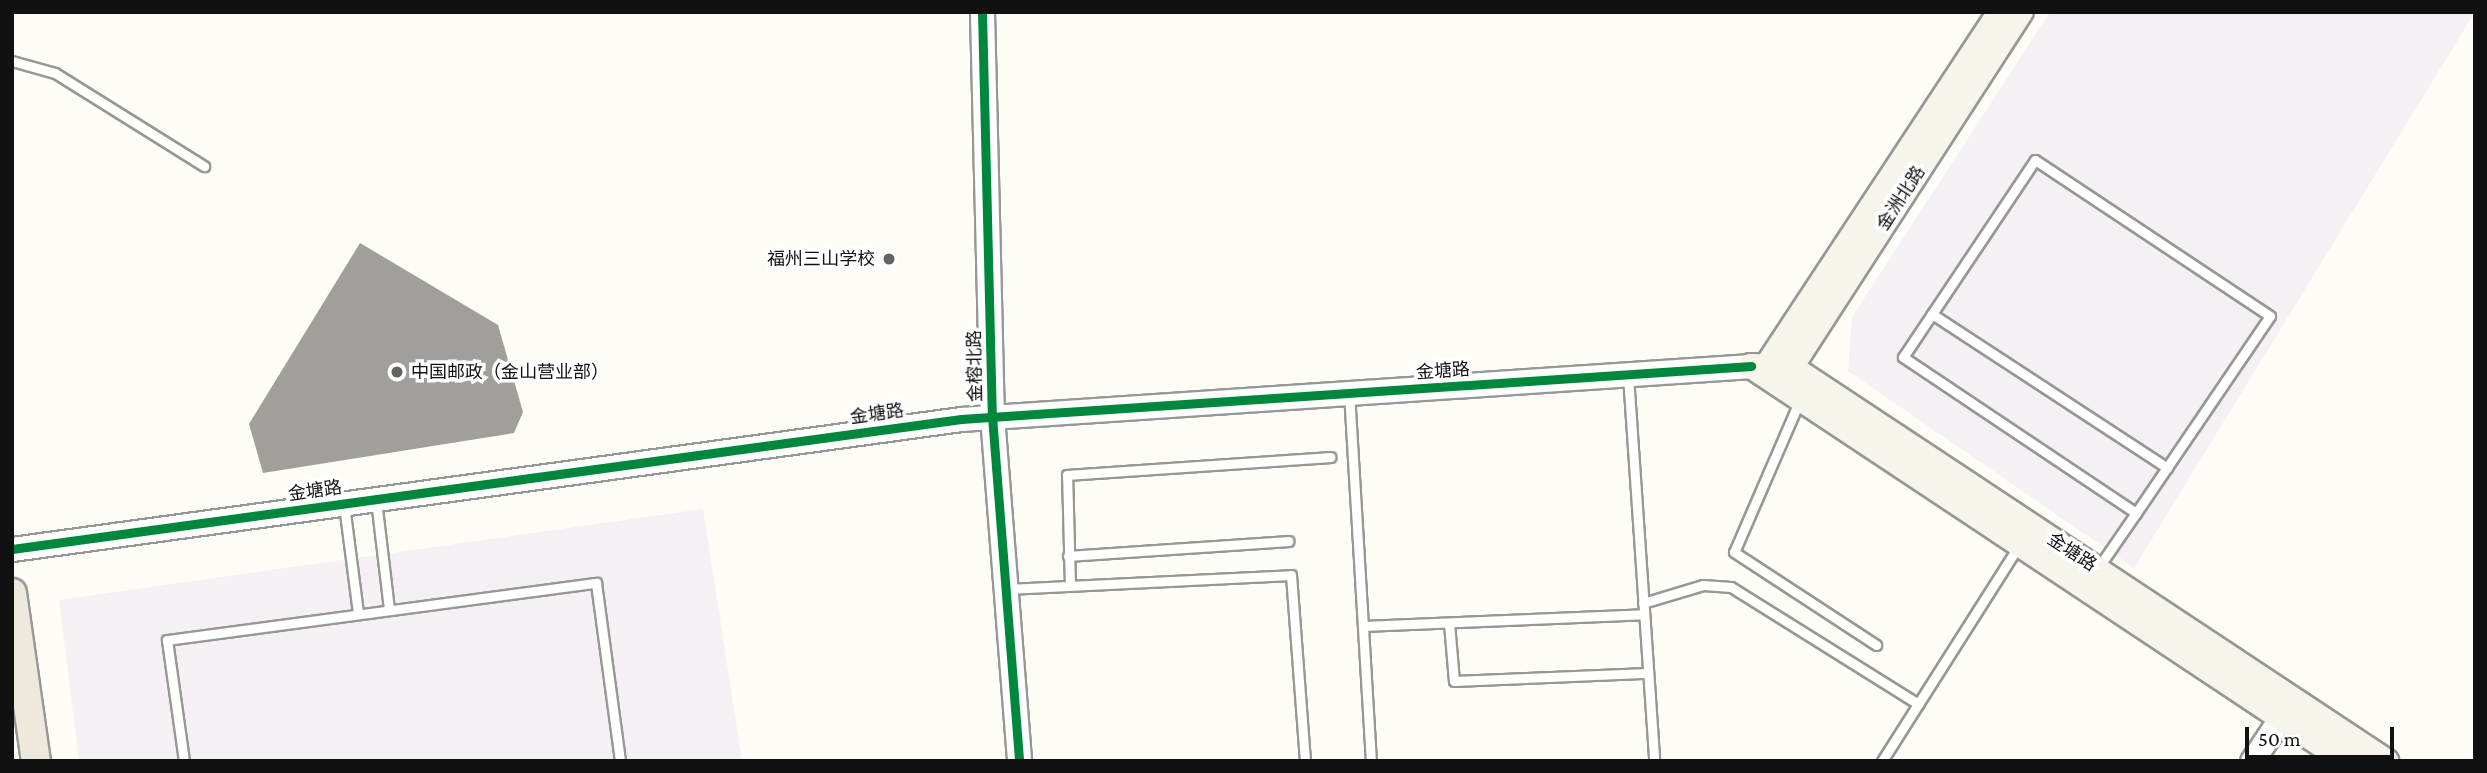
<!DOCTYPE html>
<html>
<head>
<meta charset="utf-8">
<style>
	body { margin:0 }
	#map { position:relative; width:2487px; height:773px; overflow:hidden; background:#fdfcf7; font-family:"Crimson Pro","Noto Sans SC",serif }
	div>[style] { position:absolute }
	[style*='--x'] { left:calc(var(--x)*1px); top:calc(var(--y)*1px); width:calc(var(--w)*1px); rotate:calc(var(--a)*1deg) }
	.industrial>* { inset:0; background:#f5f0f3 }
	.building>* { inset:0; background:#a19f9c }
	.roads { filter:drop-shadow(2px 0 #979795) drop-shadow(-2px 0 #979795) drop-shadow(0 2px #979795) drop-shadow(0 -2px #979795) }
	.service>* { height:9px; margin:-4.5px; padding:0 4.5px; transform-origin:4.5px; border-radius:4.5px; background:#fffffe }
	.tertiary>* { height:23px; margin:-11.5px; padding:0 11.5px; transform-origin:11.5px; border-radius:11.5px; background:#fffffe }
	.secondary>* { height:24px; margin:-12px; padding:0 12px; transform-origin:12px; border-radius:12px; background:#f6f4eb }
	.primary>* { height:28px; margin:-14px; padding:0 14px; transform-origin:14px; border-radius:14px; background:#ede9dc }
	.cycleway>* { height:9px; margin:-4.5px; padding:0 4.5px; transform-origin:4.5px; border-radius:4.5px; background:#00873e }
	.dots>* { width:19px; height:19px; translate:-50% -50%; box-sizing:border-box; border:4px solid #fff; border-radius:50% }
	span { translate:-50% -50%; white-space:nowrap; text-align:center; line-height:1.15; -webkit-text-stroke:7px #fff; paint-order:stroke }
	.street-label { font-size:18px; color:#111 }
	.poi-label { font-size:18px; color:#111 }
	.right { translate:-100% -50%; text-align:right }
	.left { translate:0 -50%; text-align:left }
	.frame { position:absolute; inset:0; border:14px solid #111; pointer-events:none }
	.scale { position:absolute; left:2245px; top:727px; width:149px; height:32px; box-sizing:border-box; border:4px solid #111; border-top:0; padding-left:9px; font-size:21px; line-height:24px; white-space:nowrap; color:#111; -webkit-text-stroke:5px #fff; paint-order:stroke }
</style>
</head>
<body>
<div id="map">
	<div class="industrial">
		<i style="clip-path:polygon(2050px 12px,2475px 12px,2134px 568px,1848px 371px,1852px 317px)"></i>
		<i style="clip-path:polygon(703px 509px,742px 761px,79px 761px,59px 600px)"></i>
	</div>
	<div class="building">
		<i style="clip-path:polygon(360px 243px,498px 325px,523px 412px,514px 433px,263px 473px,249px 424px)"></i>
	</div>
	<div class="roads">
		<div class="service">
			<i style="--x:12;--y:61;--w:45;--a:15.6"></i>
			<i style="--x:55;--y:73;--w:176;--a:32"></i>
			<i style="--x:1932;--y:314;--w:281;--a:33.2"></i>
			<i style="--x:1628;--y:375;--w:387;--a:86.1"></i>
			<i style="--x:1349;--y:392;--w:370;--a:86.6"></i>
			<i style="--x:1799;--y:402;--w:163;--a:113.4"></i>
			<i style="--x:1734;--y:552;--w:170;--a:33.2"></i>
			<i style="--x:376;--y:500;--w:110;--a:83.2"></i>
			<i style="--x:344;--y:505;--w:109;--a:82.6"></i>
			<i style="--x:1068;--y:556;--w:221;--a:-3.9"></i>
			<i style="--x:2098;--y:568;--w:67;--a:-55.4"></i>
			<i style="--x:2136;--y:513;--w:238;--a:-55.8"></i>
			<i style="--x:2270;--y:316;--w:282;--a:-146.4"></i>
			<i style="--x:2035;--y:160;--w:237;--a:123.8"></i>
			<i style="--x:1903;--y:357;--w:280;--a:33.8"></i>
			<i style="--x:1070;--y:586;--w:111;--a:-91.5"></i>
			<i style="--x:1067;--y:475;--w:264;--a:-3.9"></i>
			<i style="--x:1007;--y:589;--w:284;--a:-2.8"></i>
			<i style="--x:1291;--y:575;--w:187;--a:85.7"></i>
			<i style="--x:1643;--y:603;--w:63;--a:-16.7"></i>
			<i style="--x:1703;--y:585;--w:28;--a:4"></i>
			<i style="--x:1731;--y:587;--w:221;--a:32"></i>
			<i style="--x:1449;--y:623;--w:58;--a:85.1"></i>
			<i style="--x:1454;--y:681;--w:194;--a:-2.4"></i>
			<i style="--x:1363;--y:626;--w:281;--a:-2.4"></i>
			<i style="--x:184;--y:761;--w:122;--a:-98"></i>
			<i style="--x:167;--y:640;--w:433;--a:-7.6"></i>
			<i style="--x:596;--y:583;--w:180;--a:82.3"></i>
			<i style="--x:1882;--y:761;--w:254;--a:-57.6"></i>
		</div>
		<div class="tertiary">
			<i style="--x:982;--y:12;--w:404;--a:88.6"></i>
			<i style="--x:992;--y:416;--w:346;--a:85.5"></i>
			<i style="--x:12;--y:549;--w:958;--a:-7.8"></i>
			<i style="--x:961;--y:419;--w:792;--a:-3.84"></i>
			<i style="--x:2252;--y:761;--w:71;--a:-56.5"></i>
		</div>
		<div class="secondary">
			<i style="--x:1751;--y:366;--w:40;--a:1.4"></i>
			<i style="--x:1791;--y:367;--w:714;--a:33.51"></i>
			<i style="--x:1751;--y:366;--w:714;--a:33.58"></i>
			<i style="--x:1762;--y:373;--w:432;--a:-56.6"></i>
			<i style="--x:1782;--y:381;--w:440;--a:-57.1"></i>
		</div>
		<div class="primary">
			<i style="--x:12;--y:593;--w:170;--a:81.9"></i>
		</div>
	</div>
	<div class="cycleway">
		<i style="--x:982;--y:12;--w:404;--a:88.6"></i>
		<i style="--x:992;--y:416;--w:346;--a:85.5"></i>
		<i style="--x:12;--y:549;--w:958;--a:-7.8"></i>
		<i style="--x:961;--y:419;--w:792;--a:-3.84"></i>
	</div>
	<div class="dots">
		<i style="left:889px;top:259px;background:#646362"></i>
		<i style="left:397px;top:372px;background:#646362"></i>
	</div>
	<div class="street-label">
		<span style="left:1901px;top:198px;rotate:-57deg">金洲北路</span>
		<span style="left:975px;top:366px;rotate:-91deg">金榕北路</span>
		<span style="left:1443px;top:371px;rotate:-4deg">金塘路</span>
		<span style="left:877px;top:414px;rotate:-8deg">金塘路</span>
		<span style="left:315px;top:491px;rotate:-8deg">金塘路</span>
		<span style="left:2072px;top:552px;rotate:33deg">金塘路</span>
	</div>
	<div class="poi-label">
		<span class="right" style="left:875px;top:259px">福州三山学校</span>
		<span class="left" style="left:411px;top:372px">中国邮政（金山营业部）</span>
	</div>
	<div class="frame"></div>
	<div class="scale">50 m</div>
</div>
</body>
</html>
